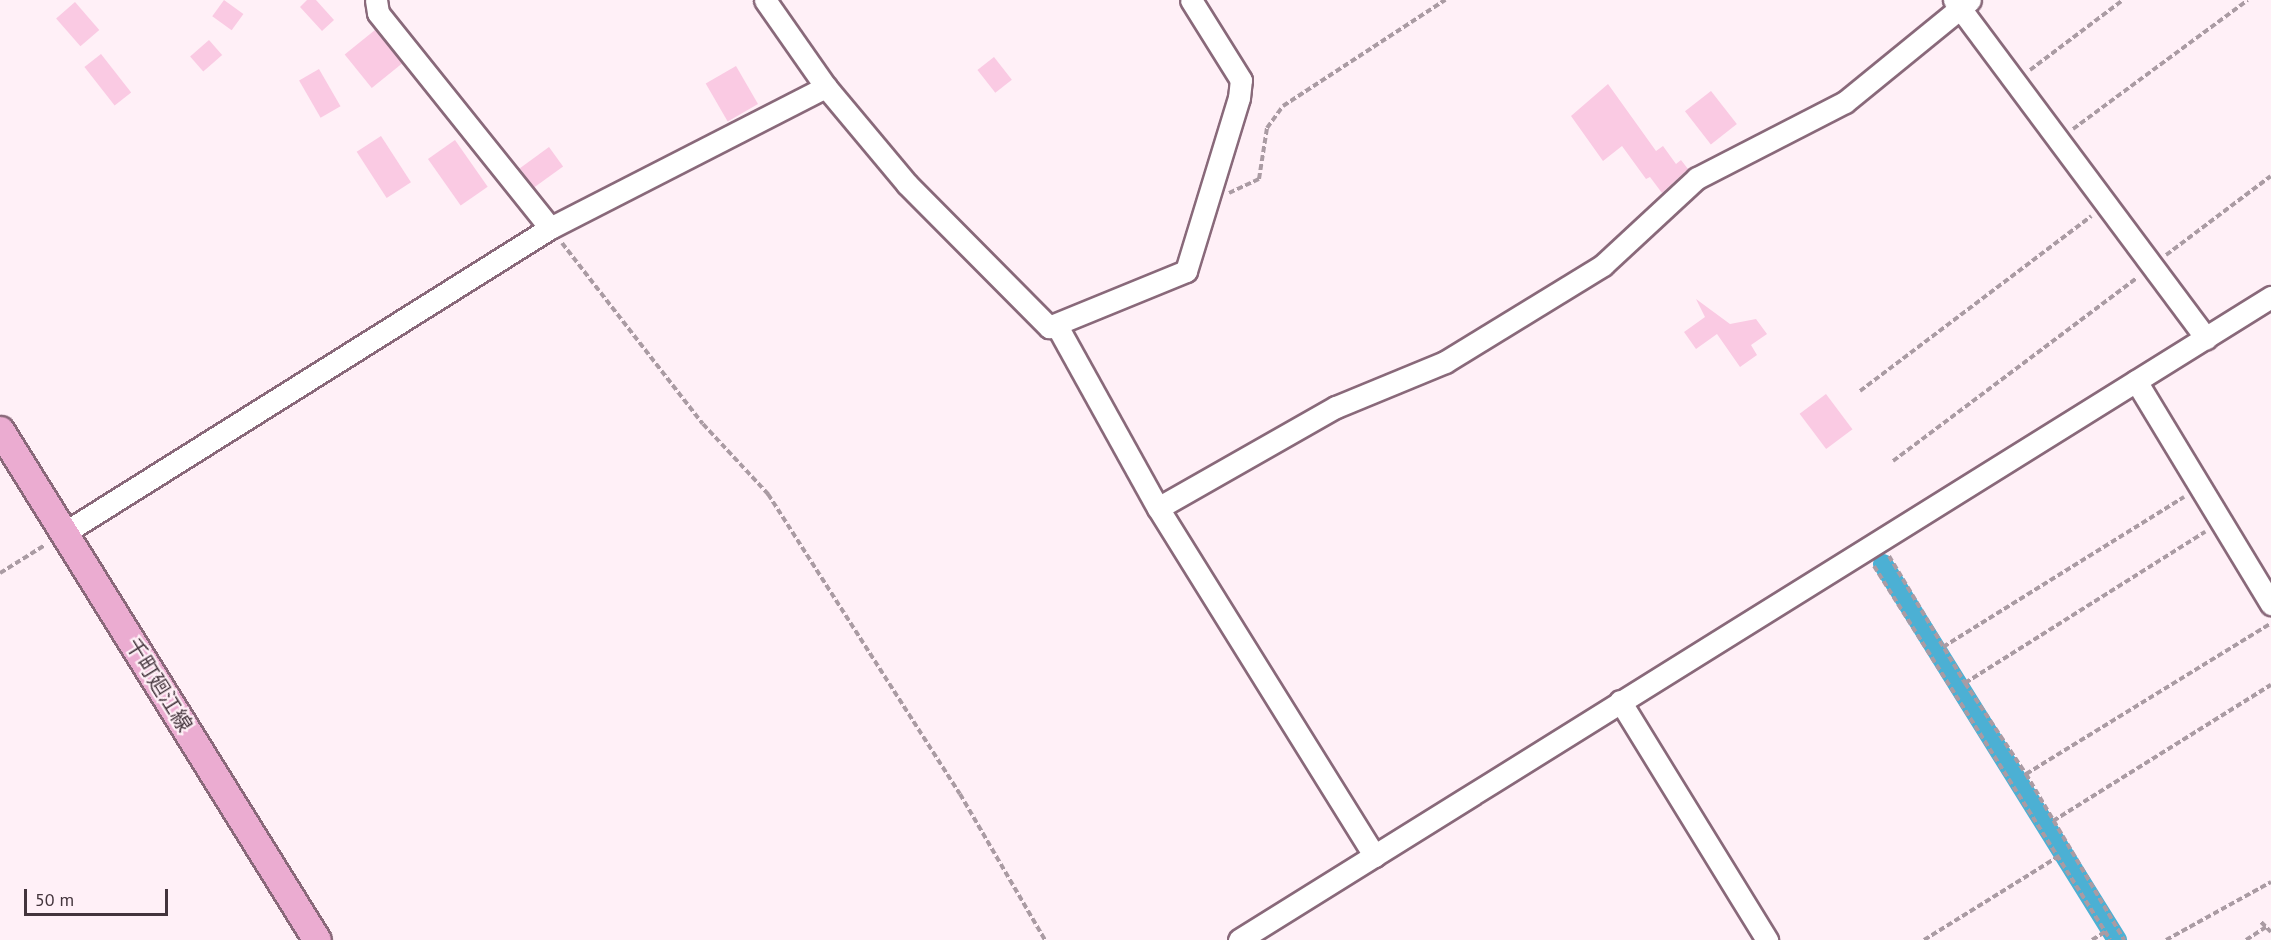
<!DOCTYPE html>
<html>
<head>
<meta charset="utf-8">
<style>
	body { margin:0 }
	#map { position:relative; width:2271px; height:940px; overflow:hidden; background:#fff0f7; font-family:"PT Sans","Noto Sans JP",sans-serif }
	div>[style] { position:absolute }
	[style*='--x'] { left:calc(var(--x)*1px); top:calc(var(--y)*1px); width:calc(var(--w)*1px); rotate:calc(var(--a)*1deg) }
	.canal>* { height:20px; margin:-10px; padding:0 10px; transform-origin:10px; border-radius:10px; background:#4cb0d4 }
	.building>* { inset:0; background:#facae3; transform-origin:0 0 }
	.path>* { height:4px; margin-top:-2px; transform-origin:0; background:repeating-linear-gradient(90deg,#aa9ba3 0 6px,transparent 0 9px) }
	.roads { filter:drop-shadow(2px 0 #89697a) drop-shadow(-2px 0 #89697a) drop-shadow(0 2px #89697a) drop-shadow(0 -2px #89697a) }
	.minor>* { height:21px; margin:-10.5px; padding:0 10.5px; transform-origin:10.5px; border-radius:10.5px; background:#fff }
	.major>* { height:27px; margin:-13.5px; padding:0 13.5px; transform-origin:13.5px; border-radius:13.5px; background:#ebacd1 }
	span { translate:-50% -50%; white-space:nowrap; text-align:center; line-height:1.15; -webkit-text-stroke:4.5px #fff0f7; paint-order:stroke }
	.street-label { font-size:21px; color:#43343c }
	.scale { position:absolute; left:24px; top:889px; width:144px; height:27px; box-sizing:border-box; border:3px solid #43343c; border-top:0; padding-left:8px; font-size:18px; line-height:21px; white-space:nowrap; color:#43343c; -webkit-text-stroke:4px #fff0f7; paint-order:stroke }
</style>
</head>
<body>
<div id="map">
	<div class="canal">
		<i style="--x:1883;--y:564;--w:443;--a:58.1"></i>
	</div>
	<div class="building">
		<i style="left:224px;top:0;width:24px;height:20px;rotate:36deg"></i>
		<i style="clip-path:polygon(307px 0,316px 0,334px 20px,322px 31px,300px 7px)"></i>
		<i style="left:75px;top:2px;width:37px;height:25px;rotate:49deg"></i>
		<i style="left:375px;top:30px;width:43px;height:39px;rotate:51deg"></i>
		<i style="left:209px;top:40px;width:20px;height:25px;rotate:49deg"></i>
		<i style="left:101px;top:54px;width:49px;height:21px;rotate:52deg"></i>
		<i style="left:994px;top:57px;width:29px;height:21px;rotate:52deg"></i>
		<i style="left:736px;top:66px;width:44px;height:35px;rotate:60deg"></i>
		<i style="left:319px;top:69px;width:43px;height:23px;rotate:60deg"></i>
		<i style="clip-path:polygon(1608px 84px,1656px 151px,1663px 146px,1676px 164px,1681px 160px,1688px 169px,1662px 193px,1650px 177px,1646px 179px,1622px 146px,1603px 161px,1571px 116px)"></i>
		<i style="left:1711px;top:91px;width:42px;height:33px;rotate:52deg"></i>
		<i style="left:381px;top:136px;width:55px;height:29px;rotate:57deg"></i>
		<i style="left:455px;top:140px;width:57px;height:33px;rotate:55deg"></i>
		<i style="left:549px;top:147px;width:24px;height:36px;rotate:54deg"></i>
		<i style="clip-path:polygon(1696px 299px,1730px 324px,1756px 319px,1767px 334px,1751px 345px,1757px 355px,1740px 367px,1717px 334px,1696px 349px,1684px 332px,1705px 317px)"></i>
		<i style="left:1826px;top:394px;width:44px;height:33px;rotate:53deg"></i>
	</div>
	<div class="path">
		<i style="--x:2030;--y:70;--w:116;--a:-37"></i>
		<i style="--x:2073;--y:129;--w:217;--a:-36.4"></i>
		<i style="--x:1229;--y:193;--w:33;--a:-25"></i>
		<i style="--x:1259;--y:179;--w:52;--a:-81.1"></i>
		<i style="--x:1267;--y:128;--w:27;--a:-54"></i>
		<i style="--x:1283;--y:106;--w:194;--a:-33.2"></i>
		<i style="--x:562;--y:243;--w:229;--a:52.1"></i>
		<i style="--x:703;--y:424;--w:96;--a:47.1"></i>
		<i style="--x:768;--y:494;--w:356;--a:57.4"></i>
		<i style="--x:960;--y:794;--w:169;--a:59.8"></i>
		<i style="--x:2166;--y:255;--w:131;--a:-37"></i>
		<i style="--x:1860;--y:391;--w:290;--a:-37.1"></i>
		<i style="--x:1893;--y:461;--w:305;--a:-36.9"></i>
		<i style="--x:1889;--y:556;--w:148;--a:59.1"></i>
		<i style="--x:1965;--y:683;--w:110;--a:56.2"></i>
		<i style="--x:2026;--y:774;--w:193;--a:59.4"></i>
		<i style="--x:1874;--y:566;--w:442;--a:57.7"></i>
		<i style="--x:0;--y:573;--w:53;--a:-31.9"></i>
		<i style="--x:1943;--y:647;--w:284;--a:-31.9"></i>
		<i style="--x:1965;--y:683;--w:284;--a:-32.2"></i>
		<i style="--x:2026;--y:774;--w:286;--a:-31.6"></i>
		<i style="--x:2053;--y:821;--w:257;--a:-32"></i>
		<i style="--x:2261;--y:922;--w:14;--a:45"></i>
		<i style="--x:1924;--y:940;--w:159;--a:-31.9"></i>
		<i style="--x:2092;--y:940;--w:15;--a:-32"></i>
		<i style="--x:2166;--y:940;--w:120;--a:-28.9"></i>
		<i style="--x:2246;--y:940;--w:24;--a:-33"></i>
	</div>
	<div class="roads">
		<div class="minor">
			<i style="--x:376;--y:0;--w:13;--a:81"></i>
			<i style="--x:378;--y:13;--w:275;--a:51.3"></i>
			<i style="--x:765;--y:0;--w:106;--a:55"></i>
			<i style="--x:826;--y:87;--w:126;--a:50.1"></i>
			<i style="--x:907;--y:184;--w:202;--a:45.2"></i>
			<i style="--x:1049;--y:327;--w:148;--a:-22.2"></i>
			<i style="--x:1186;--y:271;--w:181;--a:-73"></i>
			<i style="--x:1239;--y:98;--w:18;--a:-84"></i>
			<i style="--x:1241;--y:80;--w:94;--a:-122"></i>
			<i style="--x:1954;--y:0;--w:422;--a:53.3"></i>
			<i style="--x:1057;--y:326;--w:208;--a:61"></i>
			<i style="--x:1158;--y:508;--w:410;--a:58.1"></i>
			<i style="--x:2136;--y:381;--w:261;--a:58.8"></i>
			<i style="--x:1158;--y:508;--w:205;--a:-29.6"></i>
			<i style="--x:1336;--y:407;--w:118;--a:-22.4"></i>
			<i style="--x:1445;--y:362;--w:185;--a:-31.5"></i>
			<i style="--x:1603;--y:265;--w:128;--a:-42.8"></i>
			<i style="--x:1697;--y:178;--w:166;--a:-27.2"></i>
			<i style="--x:1845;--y:102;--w:161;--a:-39.2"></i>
			<i style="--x:64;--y:533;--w:574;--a:-32.11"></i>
			<i style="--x:550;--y:228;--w:310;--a:-27.1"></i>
			<i style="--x:1620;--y:701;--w:281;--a:58.4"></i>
			<i style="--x:1239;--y:940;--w:1216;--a:-31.93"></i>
		</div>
		<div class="major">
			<i style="--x:0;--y:430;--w:600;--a:58.14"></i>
		</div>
	</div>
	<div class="street-label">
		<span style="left:159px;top:685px;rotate:58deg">千町廻江線</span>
	</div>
	<div class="scale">50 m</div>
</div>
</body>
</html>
